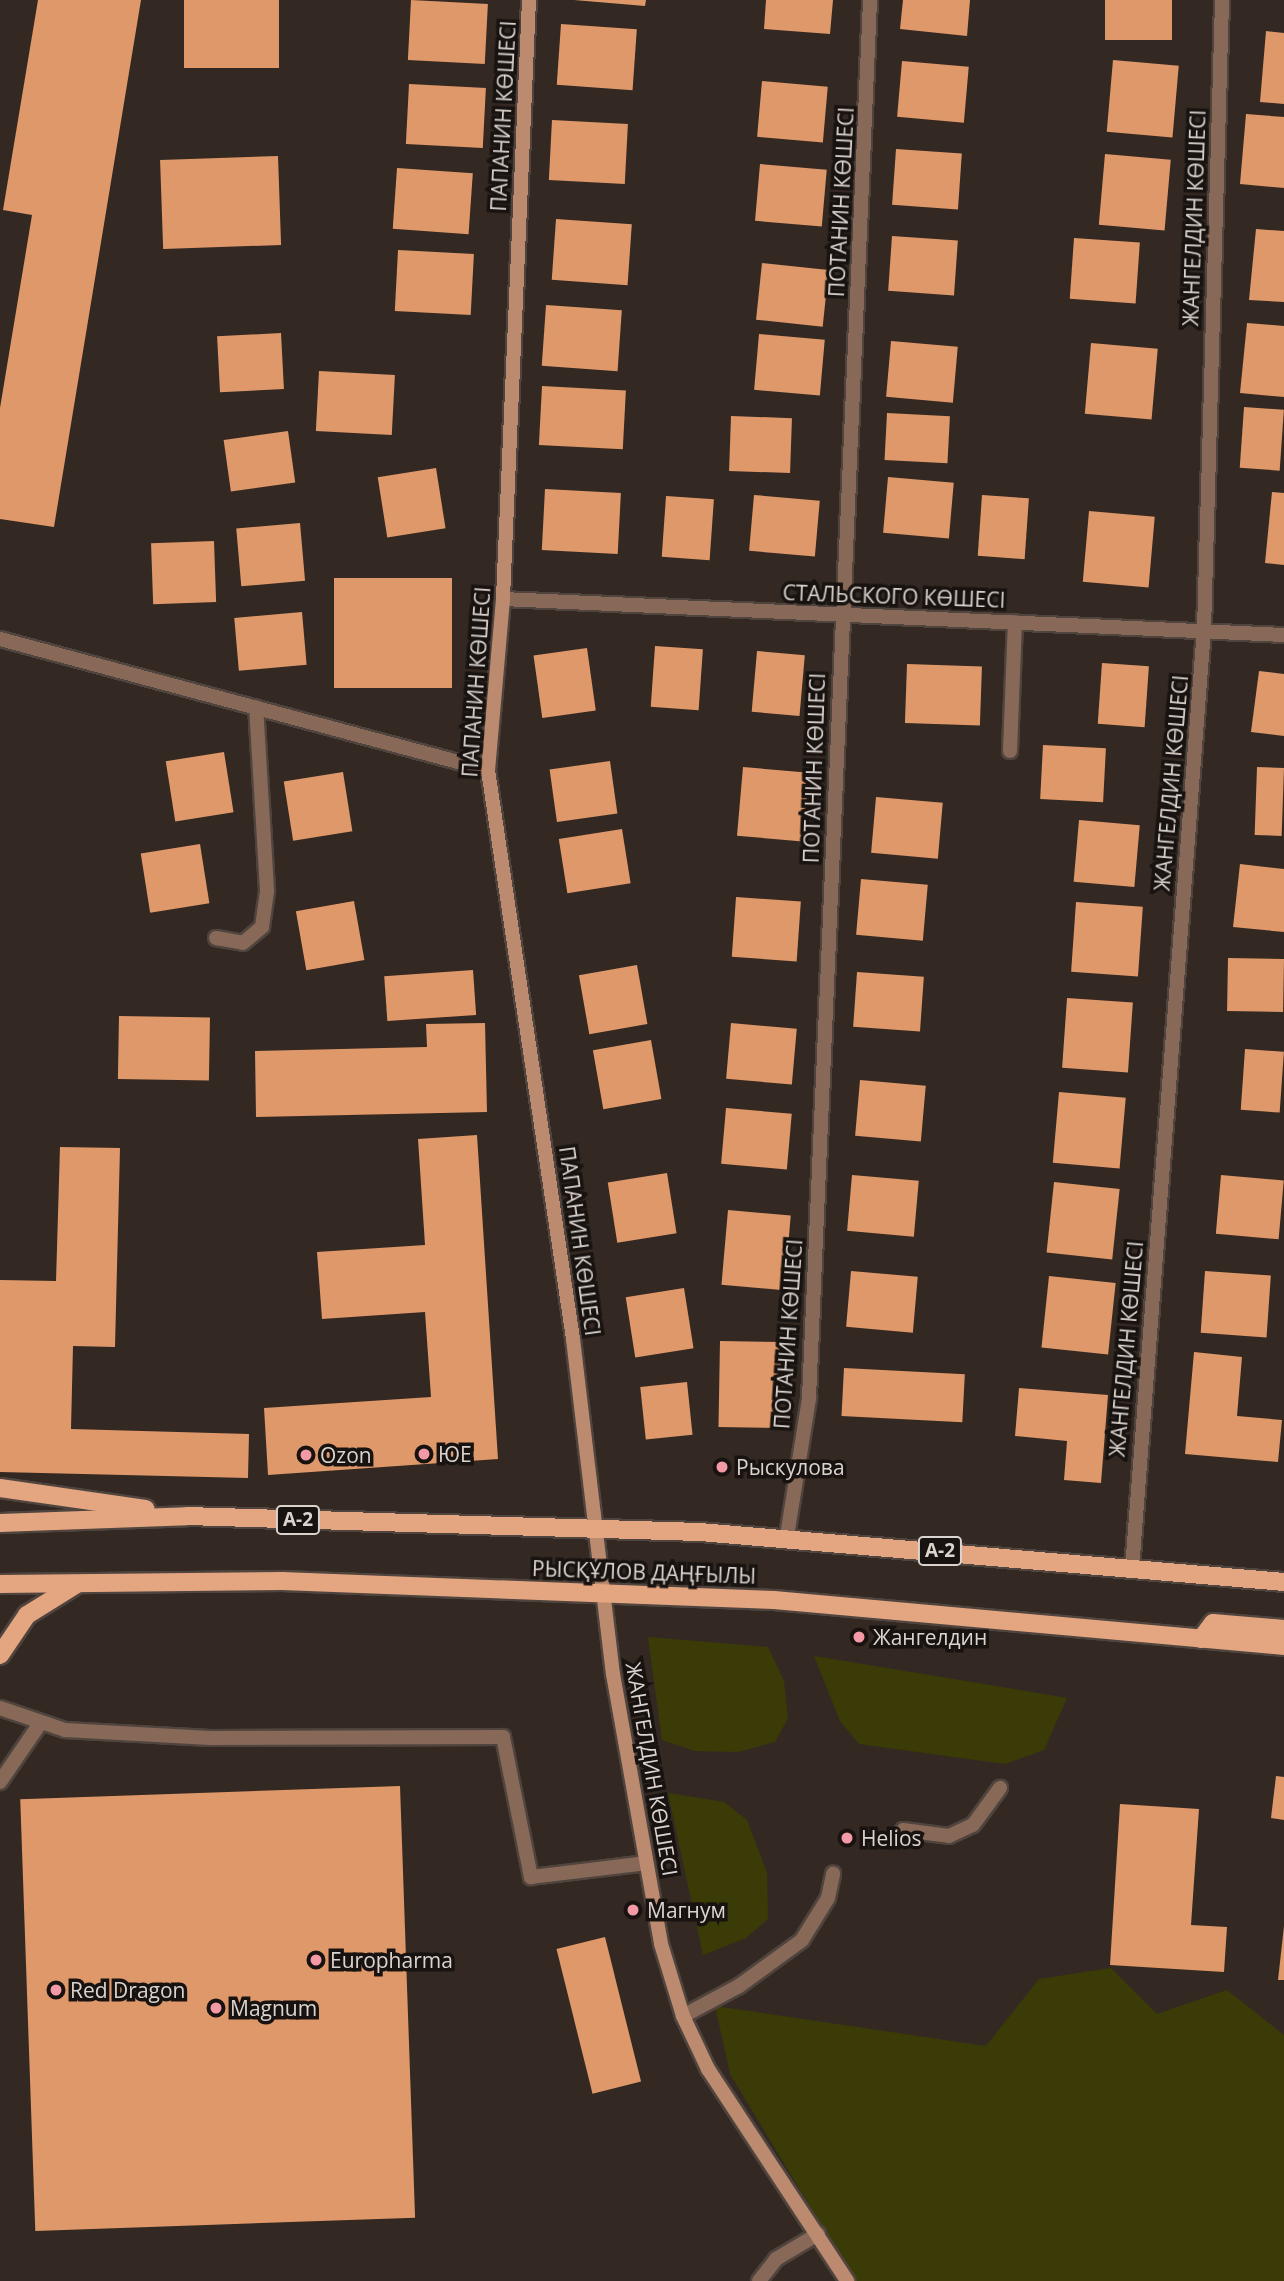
<!DOCTYPE html>
<html>
<head>
<meta charset="utf-8">
<style>
	body { margin:0 }
	#map { position:relative; width:1284px; height:2281px; overflow:hidden; background:#342922; font-family:"Open Sans",sans-serif }
	div>[style] { position:absolute }
	[style*='--x'] { left:calc(var(--x)*1px); top:calc(var(--y)*1px); width:calc(var(--w)*1px); rotate:calc(var(--a)*1deg) }
	.green>* { inset:0; background:#3a3b07 }
	.building>* { inset:0; background:#df986a; transform-origin:0 0 }
	.roads { filter:drop-shadow(2px 0 #4f443e) drop-shadow(-2px 0 #4f443e) drop-shadow(0 2px #4f443e) drop-shadow(0 -2px #4f443e) }
	.service>* { height:14px; margin:-7px; padding:0 7px; transform-origin:7px; border-radius:7px; background:#886958 }
	.minor>* { height:14px; margin:-7px; padding:0 7px; transform-origin:7px; border-radius:7px; background:#886958 }
	.secondary>* { height:14px; margin:-7px; padding:0 7px; transform-origin:7px; border-radius:7px; background:#bc8b6f }
	.primary>* { height:18px; margin:-9px; padding:0 9px; transform-origin:9px; border-radius:9px; background:#e4a581 }
	.dots>* { width:19px; height:19px; translate:-50% -50%; box-sizing:border-box; border:4px solid #181310; border-radius:50% }
	span { translate:-50% -50%; white-space:nowrap; text-align:center; line-height:1.15; -webkit-text-stroke:7px #181310; paint-order:stroke }
	.shield-label span { padding:2px 5px; background:#181310; border:2px solid; border-radius:5px; -webkit-text-stroke-width:0 }
	.shield-label { font-size:19px; color:#dbd3ce; font-weight:700 }
	.street-label { font-size:21px; color:#dbd3ce }
	.poi-label { font-size:21px; color:#dbd3ce }
	.left { translate:0 -50%; text-align:left }
</style>
</head>
<body>
<div id="map">
	<div class="green">
		<i style="clip-path:polygon(648px 1637px,768px 1647px,784px 1681px,788px 1718px,775px 1742px,738px 1752px,695px 1751px,662px 1740px)"></i>
		<i style="clip-path:polygon(814px 1656px,1067px 1698px,1044px 1750px,1005px 1764px,859px 1744px,840px 1721px)"></i>
		<i style="clip-path:polygon(668px 1793px,724px 1802px,747px 1820px,767px 1873px,768px 1919px,746px 1938px,703px 1955px)"></i>
		<i style="clip-path:polygon(1111px 1968px,1157px 2014px,1227px 1990px,1284px 2035px,1284px 2281px,855px 2281px,730px 2074px,715px 2006px,986px 2046px,1039px 1979px)"></i>
	</div>
	<div class="building">
		<i style="clip-path:polygon(38px 0,141px 0,54px 527px,0 519px,0 408px,32px 215px,3px 210px)"></i>
		<i style="left:184px;top:0;width:95px;height:68px"></i>
		<i style="left:411px;top:0;width:77px;height:60px;rotate:3deg"></i>
		<i style="clip-path:polygon(574px 0,646px 0,645px 6px)"></i>
		<i style="clip-path:polygon(766px 0,833px 0,830px 34px,764px 29px)"></i>
		<i style="clip-path:polygon(903px 0,970px 0,967px 36px,900px 29px)"></i>
		<i style="left:1105px;top:0;width:67px;height:40px"></i>
		<i style="left:561px;top:24px;width:76px;height:61px;rotate:4deg"></i>
		<i style="clip-path:polygon(1266px 31px,1284px 33px,1284px 104px,1260px 102px)"></i>
		<i style="left:1113px;top:60px;width:66px;height:72px;rotate:5deg"></i>
		<i style="left:902px;top:61px;width:67px;height:56px;rotate:5deg"></i>
		<i style="left:762px;top:81px;width:66px;height:56px;rotate:5deg"></i>
		<i style="left:409px;top:84px;width:77px;height:60px;rotate:3deg"></i>
		<i style="clip-path:polygon(1246px 114px,1284px 117px,1284px 188px,1240px 184px)"></i>
		<i style="left:552px;top:120px;width:76px;height:60px;rotate:3deg"></i>
		<i style="left:896px;top:149px;width:66px;height:56px;rotate:4deg"></i>
		<i style="left:1105px;top:154px;width:66px;height:71px;rotate:5deg"></i>
		<i style="left:278px;top:156px;width:89px;height:118px;rotate:88deg"></i>
		<i style="left:760px;top:164px;width:67px;height:57px;rotate:5deg"></i>
		<i style="left:397px;top:168px;width:76px;height:61px;rotate:4deg"></i>
		<i style="left:556px;top:219px;width:76px;height:61px;rotate:4deg"></i>
		<i style="clip-path:polygon(1256px 229px,1284px 231px,1284px 302px,1249px 300px)"></i>
		<i style="left:892px;top:236px;width:66px;height:55px;rotate:4deg"></i>
		<i style="left:1074px;top:238px;width:66px;height:61px;rotate:4deg"></i>
		<i style="left:398px;top:250px;width:76px;height:61px;rotate:3deg"></i>
		<i style="left:762px;top:263px;width:67px;height:57px;rotate:6deg"></i>
		<i style="left:546px;top:305px;width:76px;height:61px;rotate:4deg"></i>
		<i style="clip-path:polygon(1247px 323px,1284px 326px,1284px 397px,1240px 393px)"></i>
		<i style="left:281px;top:333px;width:56px;height:64px;rotate:87deg"></i>
		<i style="left:759px;top:334px;width:66px;height:56px;rotate:5deg"></i>
		<i style="left:891px;top:341px;width:67px;height:56px;rotate:5deg"></i>
		<i style="left:1091px;top:343px;width:67px;height:71px;rotate:5deg"></i>
		<i style="left:319px;top:371px;width:76px;height:60px;rotate:3deg"></i>
		<i style="left:542px;top:386px;width:84px;height:59px;rotate:3deg"></i>
		<i style="left:1244px;top:407px;width:40px;height:61px;rotate:4deg"></i>
		<i style="left:887px;top:413px;width:63px;height:47px;rotate:3deg"></i>
		<i style="left:731px;top:416px;width:61px;height:55px;rotate:2deg"></i>
		<i style="left:288px;top:431px;width:52px;height:65px;rotate:82deg"></i>
		<i style="left:436px;top:468px;width:61px;height:59px;rotate:81deg"></i>
		<i style="left:888px;top:477px;width:66px;height:56px;rotate:5deg"></i>
		<i style="left:545px;top:489px;width:76px;height:61px;rotate:3deg"></i>
		<i style="clip-path:polygon(1272px 492px,1284px 493px,1284px 565px,1265px 563px)"></i>
		<i style="left:754px;top:495px;width:66px;height:56px;rotate:5deg"></i>
		<i style="left:982px;top:495px;width:47px;height:61px;rotate:4deg"></i>
		<i style="left:666px;top:496px;width:48px;height:61px;rotate:4deg"></i>
		<i style="left:1089px;top:511px;width:66px;height:71px;rotate:5deg"></i>
		<i style="left:300px;top:523px;width:58px;height:64px;rotate:85deg"></i>
		<i style="left:214px;top:541px;width:61px;height:63px;rotate:88deg"></i>
		<i style="left:452px;top:578px;width:110px;height:118px;rotate:90deg"></i>
		<i style="left:302px;top:612px;width:53px;height:68px;rotate:85deg"></i>
		<i style="left:655px;top:646px;width:48px;height:61px;rotate:4deg"></i>
		<i style="left:587px;top:648px;width:63px;height:54px;rotate:82deg"></i>
		<i style="left:757px;top:651px;width:48px;height:61px;rotate:5deg"></i>
		<i style="left:1102px;top:663px;width:47px;height:61px;rotate:4deg"></i>
		<i style="left:907px;top:664px;width:75px;height:59px;rotate:2deg"></i>
		<i style="clip-path:polygon(1259px 671px,1284px 674px,1284px 736px,1251px 732px)"></i>
		<i style="left:1043px;top:745px;width:63px;height:54px;rotate:3deg"></i>
		<i style="left:224px;top:752px;width:61px;height:59px;rotate:81deg"></i>
		<i style="left:610px;top:761px;width:53px;height:61px;rotate:82deg"></i>
		<i style="left:743px;top:767px;width:66px;height:69px;rotate:5deg"></i>
		<i style="left:1257px;top:767px;width:27px;height:68px;rotate:2deg"></i>
		<i style="left:343px;top:772px;width:60px;height:60px;rotate:81deg"></i>
		<i style="left:876px;top:797px;width:67px;height:56px;rotate:5deg"></i>
		<i style="left:1079px;top:820px;width:61px;height:62px;rotate:5deg"></i>
		<i style="left:622px;top:829px;width:55px;height:64px;rotate:81deg"></i>
		<i style="left:200px;top:844px;width:60px;height:60px;rotate:81deg"></i>
		<i style="clip-path:polygon(1240px 864px,1284px 869px,1284px 932px,1233px 927px)"></i>
		<i style="left:861px;top:879px;width:67px;height:56px;rotate:5deg"></i>
		<i style="left:736px;top:897px;width:65px;height:60px;rotate:4deg"></i>
		<i style="left:354px;top:901px;width:60px;height:59px;rotate:80deg"></i>
		<i style="left:1076px;top:902px;width:67px;height:70px;rotate:4deg"></i>
		<i style="left:1228px;top:958px;width:56px;height:53px;rotate:1deg"></i>
		<i style="left:637px;top:965px;width:60px;height:59px;rotate:80deg"></i>
		<i style="left:473px;top:970px;width:45px;height:89px;rotate:86deg"></i>
		<i style="left:857px;top:972px;width:67px;height:55px;rotate:4deg"></i>
		<i style="left:1067px;top:998px;width:66px;height:70px;rotate:4deg"></i>
		<i style="left:119px;top:1016px;width:91px;height:63px;rotate:1deg"></i>
		<i style="clip-path:polygon(485px 1023px,487px 1112px,256px 1117px,255px 1051px,427px 1047px,426px 1024px)"></i>
		<i style="left:731px;top:1023px;width:66px;height:56px;rotate:5deg"></i>
		<i style="left:651px;top:1040px;width:60px;height:59px;rotate:80deg"></i>
		<i style="left:1245px;top:1049px;width:39px;height:61px;rotate:4deg"></i>
		<i style="left:860px;top:1080px;width:66px;height:56px;rotate:5deg"></i>
		<i style="left:1059px;top:1092px;width:67px;height:71px;rotate:5deg"></i>
		<i style="left:726px;top:1108px;width:66px;height:56px;rotate:5deg"></i>
		<i style="clip-path:polygon(477px 1135px,498px 1459px,268px 1475px,264px 1408px,431px 1397px,425px 1312px,322px 1319px,317px 1252px,425px 1245px,418px 1139px)"></i>
		<i style="clip-path:polygon(60px 1147px,120px 1148px,115px 1347px,73px 1346px,71px 1429px,249px 1434px,248px 1478px,0 1472px,0 1280px,56px 1281px)"></i>
		<i style="left:667px;top:1173px;width:61px;height:60px;rotate:81deg"></i>
		<i style="left:852px;top:1175px;width:67px;height:56px;rotate:5deg"></i>
		<i style="left:1221px;top:1175px;width:63px;height:59px;rotate:5deg"></i>
		<i style="left:1054px;top:1182px;width:66px;height:71px;rotate:6deg"></i>
		<i style="left:728px;top:1210px;width:63px;height:75px;rotate:5deg"></i>
		<i style="left:851px;top:1271px;width:67px;height:56px;rotate:5deg"></i>
		<i style="left:1205px;top:1271px;width:66px;height:62px;rotate:4deg"></i>
		<i style="left:1049px;top:1276px;width:67px;height:72px;rotate:6deg"></i>
		<i style="left:684px;top:1288px;width:61px;height:59px;rotate:81deg"></i>
		<i style="left:720px;top:1341px;width:61px;height:86px;rotate:1deg"></i>
		<i style="clip-path:polygon(1194px 1352px,1242px 1357px,1237px 1416px,1282px 1420px,1278px 1462px,1185px 1454px)"></i>
		<i style="left:844px;top:1368px;width:121px;height:48px;rotate:3deg"></i>
		<i style="left:687px;top:1382px;width:53px;height:47px;rotate:84deg"></i>
		<i style="clip-path:polygon(1019px 1388px,1108px 1395px,1101px 1483px,1064px 1480px,1067px 1441px,1015px 1436px)"></i>
		<i style="clip-path:polygon(1276px 1776px,1284px 1777px,1284px 1820px,1271px 1818px)"></i>
		<i style="left:400px;top:1786px;width:432px;height:380px;rotate:88deg"></i>
		<i style="clip-path:polygon(1120px 1804px,1199px 1809px,1191px 1925px,1227px 1927px,1224px 1972px,1110px 1965px)"></i>
		<i style="clip-path:polygon(1284px 1926px,1284px 1980px,1278px 1980px)"></i>
		<i style="left:605px;top:1937px;width:149px;height:50px;rotate:76deg"></i>
	</div>
	<div class="roads">
		<div class="service">
			<i style="--x:1010;--y:751;--w:129;--a:-87.8"></i>
			<i style="--x:216;--y:938;--w:27;--a:10"></i>
			<i style="--x:243;--y:943;--w:25;--a:-40"></i>
			<i style="--x:262;--y:927;--w:37;--a:-82"></i>
			<i style="--x:267;--y:890;--w:183;--a:-93.4"></i>
			<i style="--x:0;--y:1708;--w:69;--a:18.7"></i>
			<i style="--x:65;--y:1730;--w:145;--a:3.2"></i>
			<i style="--x:210;--y:1738;--w:293;--a:-0.2"></i>
			<i style="--x:503;--y:1737;--w:143;--a:78.7"></i>
			<i style="--x:531;--y:1877;--w:116;--a:-6.9"></i>
			<i style="--x:0;--y:1782;--w:69;--a:-55.6"></i>
			<i style="--x:903;--y:1830;--w:46;--a:7.4"></i>
			<i style="--x:949;--y:1836;--w:26;--a:-25"></i>
			<i style="--x:973;--y:1825;--w:46;--a:-53.9"></i>
			<i style="--x:683;--y:2016;--w:64;--a:-28.2"></i>
			<i style="--x:739;--y:1986;--w:78;--a:-36.1"></i>
			<i style="--x:802;--y:1940;--w:49;--a:-58.2"></i>
			<i style="--x:828;--y:1898;--w:25;--a:-78"></i>
		</div>
		<div class="minor">
			<i style="--x:503;--y:599;--w:782;--a:2.64"></i>
			<i style="--x:0;--y:639;--w:505;--a:15.03"></i>
			<i style="--x:787;--y:1536;--w:140;--a:-80.9"></i>
			<i style="--x:809;--y:1398;--w:1399;--a:-87.5"></i>
			<i style="--x:1132;--y:1569;--w:942;--a:-85.62"></i>
			<i style="--x:1204;--y:630;--w:630;--a:-88.36"></i>
			<i style="--x:759;--y:2281;--w:28;--a:-52"></i>
			<i style="--x:776;--y:2259;--w:49;--a:-30.8"></i>
		</div>
		<div class="secondary">
			<i style="--x:529;--y:0;--w:600;--a:92.49"></i>
			<i style="--x:503;--y:599;--w:172;--a:95"></i>
			<i style="--x:488;--y:770;--w:575;--a:81.5"></i>
			<i style="--x:573;--y:1339;--w:337;--a:83.2"></i>
			<i style="--x:613;--y:1674;--w:274;--a:79.9"></i>
			<i style="--x:661;--y:1944;--w:75;--a:73"></i>
			<i style="--x:683;--y:2016;--w:59;--a:64.7"></i>
			<i style="--x:708;--y:2069;--w:254;--a:56.7"></i>
		</div>
		<div class="primary">
			<i style="--x:0;--y:1488;--w:147;--a:8.2"></i>
			<i style="--x:0;--y:1523;--w:187;--a:-2.1"></i>
			<i style="--x:187;--y:1516;--w:513;--a:1.79"></i>
			<i style="--x:700;--y:1532;--w:586;--a:4.89"></i>
			<i style="--x:0;--y:1584;--w:282;--a:-0.6"></i>
			<i style="--x:282;--y:1581;--w:492;--a:2.2"></i>
			<i style="--x:774;--y:1600;--w:512;--a:5.15"></i>
			<i style="--x:1201;--y:1639;--w:20;--a:-53"></i>
			<i style="--x:1213;--y:1623;--w:71;--a:4.8"></i>
			<i style="--x:0;--y:1655;--w:48;--a:-56"></i>
			<i style="--x:27;--y:1615;--w:59;--a:-31.8"></i>
		</div>
	</div>
	<div class="dots">
		<i style="left:424px;top:1454px;background:#f49aa6"></i>
		<i style="left:306px;top:1455px;background:#f49aa6"></i>
		<i style="left:722px;top:1467px;background:#f49aa6"></i>
		<i style="left:859px;top:1637px;background:#f49aa6"></i>
		<i style="left:847px;top:1838px;background:#f49aa6"></i>
		<i style="left:633px;top:1910px;background:#f49aa6"></i>
		<i style="left:316px;top:1960px;background:#f49aa6"></i>
		<i style="left:56px;top:1990px;background:#f49aa6"></i>
		<i style="left:216px;top:2008px;background:#f49aa6"></i>
	</div>
	<div class="shield-label">
		<span style="left:298px;top:1520px">A-2</span>
		<span style="left:940px;top:1551px">A-2</span>
	</div>
	<div class="street-label">
		<span style="left:503px;top:116px;rotate:-87deg">ПАПАНИН КӨШЕСІ</span>
		<span style="left:841px;top:202px;rotate:-87deg">ПОТАНИН КӨШЕСІ</span>
		<span style="left:1194px;top:218px;rotate:-88deg">ЖАНГЕЛДИН КӨШЕСІ</span>
		<span style="left:894px;top:596px;rotate:2deg">СТАЛЬСКОГО КӨШЕСІ</span>
		<span style="left:476px;top:682px;rotate:-86deg">ПАПАНИН КӨШЕСІ</span>
		<span style="left:814px;top:768px;rotate:-88deg">ПОТАНИН КӨШЕСІ</span>
		<span style="left:1171px;top:783px;rotate:-85deg">ЖАНГЕЛДИН КӨШЕСІ</span>
		<span style="left:580px;top:1241px;rotate:82deg">ПАПАНИН КӨШЕСІ</span>
		<span style="left:788px;top:1334px;rotate:-86deg">ПОТАНИН КӨШЕСІ</span>
		<span style="left:1126px;top:1349px;rotate:-85deg">ЖАНГЕЛДИН КӨШЕСІ</span>
		<span style="left:644px;top:1572px;rotate:2deg">РЫСҚҰЛОВ ДАҢҒЫЛЫ</span>
		<span style="left:652px;top:1769px;rotate:80deg">ЖАНГЕЛДИН КӨШЕСІ</span>
	</div>
	<div class="poi-label">
		<span class="left" style="left:438px;top:1454px">ЮЕ</span>
		<span class="left" style="left:320px;top:1455px">Ozon</span>
		<span class="left" style="left:736px;top:1467px">Рыскулова</span>
		<span class="left" style="left:873px;top:1637px">Жангелдин</span>
		<span class="left" style="left:861px;top:1838px">Helios</span>
		<span class="left" style="left:647px;top:1910px">Магнум</span>
		<span class="left" style="left:330px;top:1960px">Europharma</span>
		<span class="left" style="left:70px;top:1990px">Red Dragon</span>
		<span class="left" style="left:230px;top:2008px">Magnum</span>
	</div>
</div>
</body>
</html>
